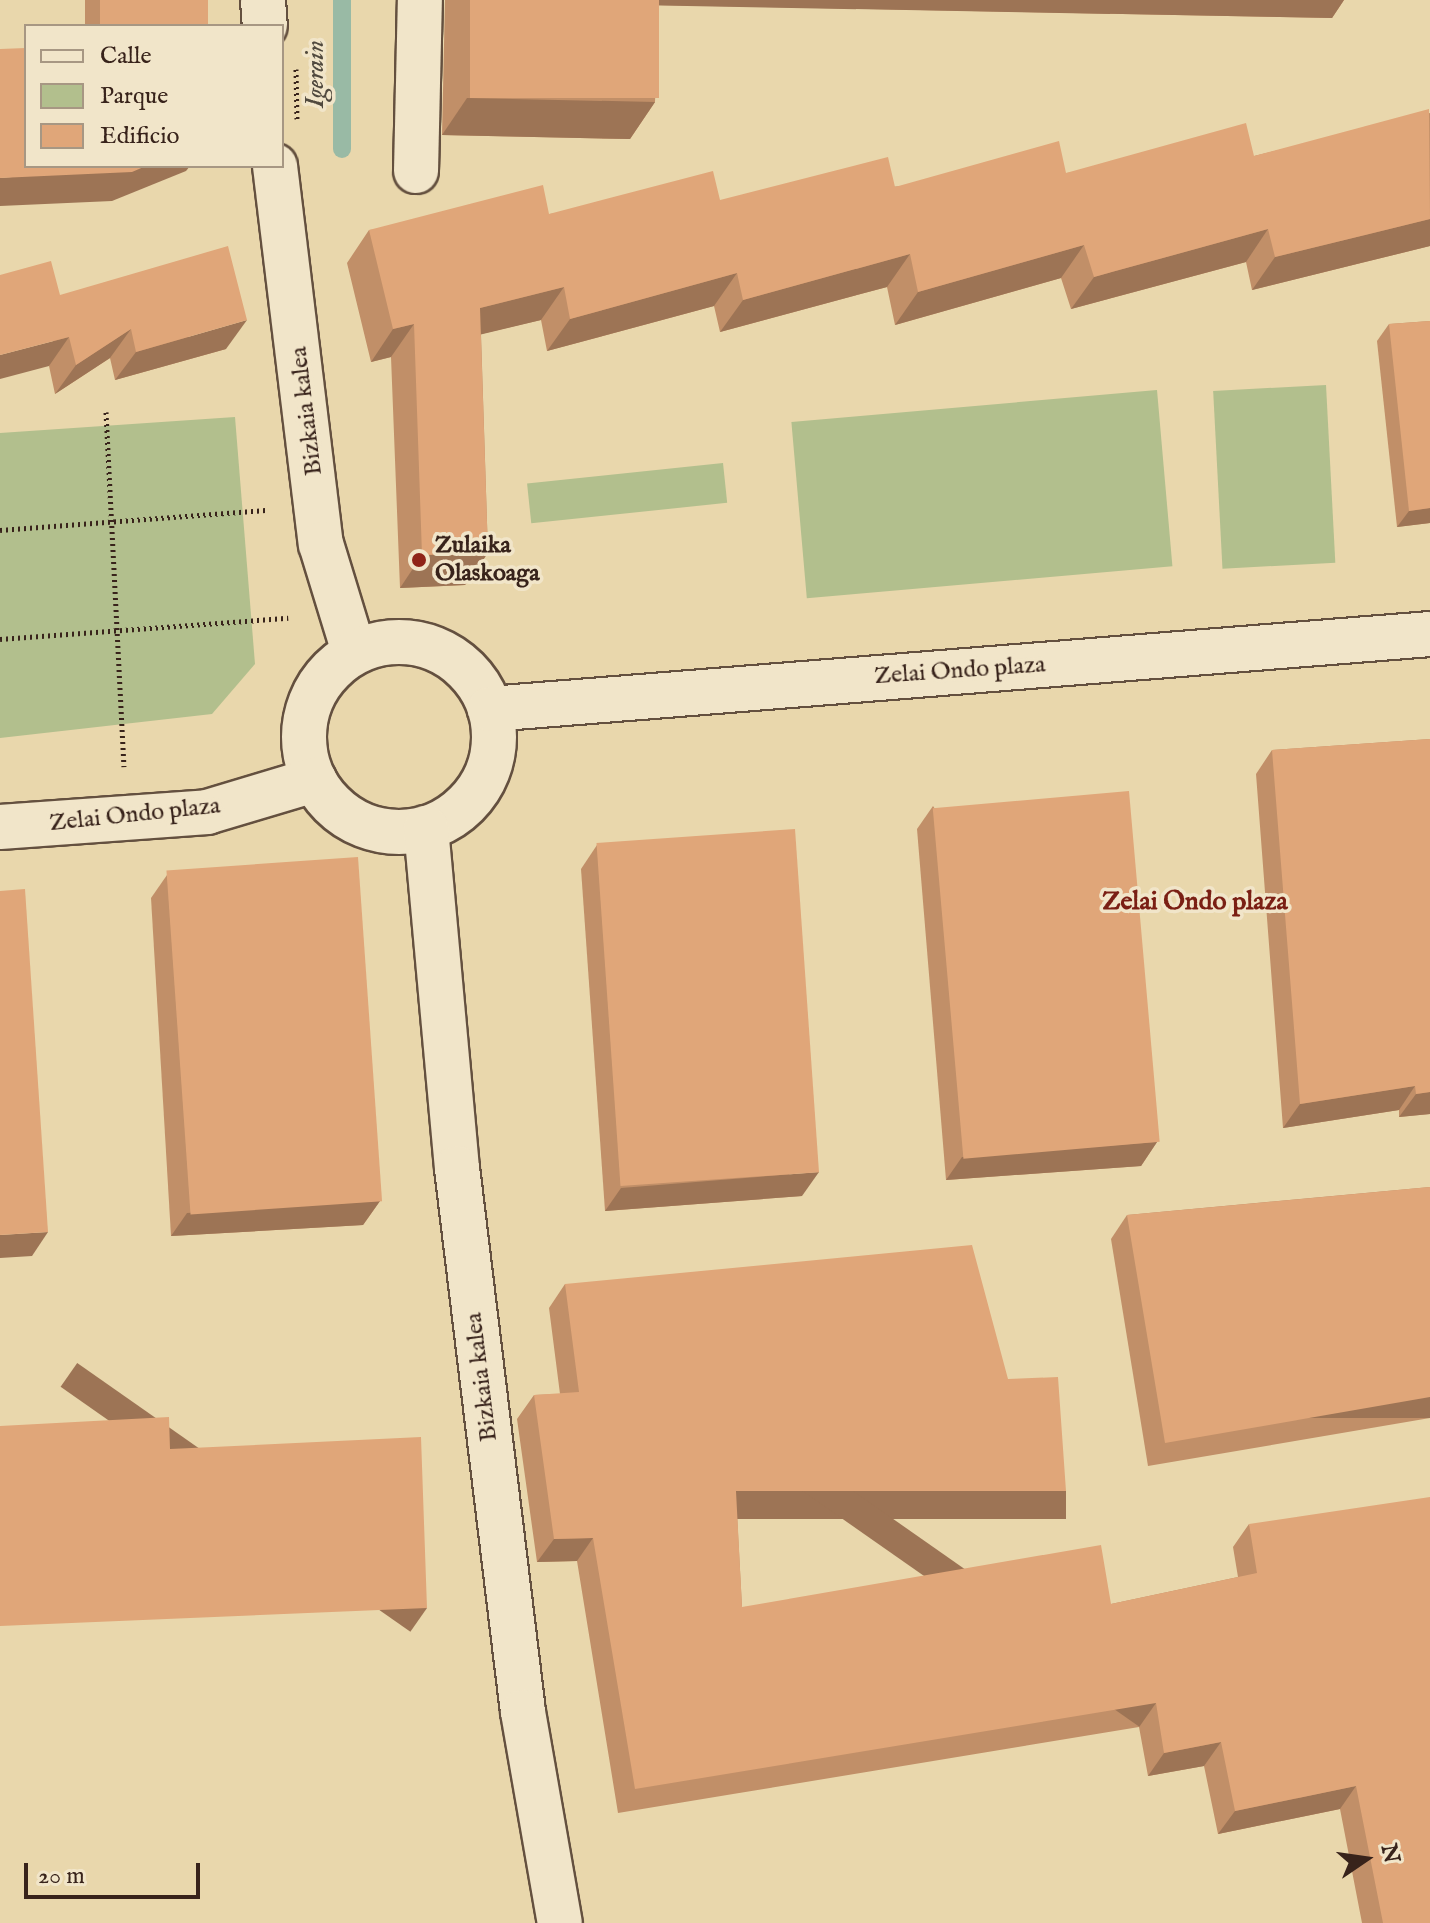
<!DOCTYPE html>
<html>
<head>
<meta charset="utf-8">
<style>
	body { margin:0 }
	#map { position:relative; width:1430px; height:1923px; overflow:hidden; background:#e9d7ac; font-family:"IM FELL English",serif }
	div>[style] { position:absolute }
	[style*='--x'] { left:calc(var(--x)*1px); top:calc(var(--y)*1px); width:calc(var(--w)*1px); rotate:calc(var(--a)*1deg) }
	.green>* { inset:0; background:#b2bf8d; transform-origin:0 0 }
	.stream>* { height:18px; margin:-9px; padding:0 9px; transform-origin:9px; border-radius:9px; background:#99baa5 }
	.path>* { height:5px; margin-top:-2.5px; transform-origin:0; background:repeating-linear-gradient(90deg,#38231b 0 2px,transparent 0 6px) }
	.roads { filter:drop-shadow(2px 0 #64503f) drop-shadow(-2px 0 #64503f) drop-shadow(0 2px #64503f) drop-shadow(0 -2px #64503f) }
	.street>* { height:44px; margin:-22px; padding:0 22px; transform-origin:22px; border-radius:22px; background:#f1e5c9 }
	.street>.ring { margin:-22px; padding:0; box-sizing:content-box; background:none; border:44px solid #f1e5c9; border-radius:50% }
	.wall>* { inset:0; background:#c18f68; transform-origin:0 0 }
	.shaded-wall>* { inset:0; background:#9d7455; transform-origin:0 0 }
	.building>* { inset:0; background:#e0a679; transform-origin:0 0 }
	.dots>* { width:22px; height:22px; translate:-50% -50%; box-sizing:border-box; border:4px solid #f1e5c9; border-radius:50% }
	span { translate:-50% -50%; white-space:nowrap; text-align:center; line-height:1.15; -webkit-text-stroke:7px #f1e5c9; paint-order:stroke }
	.street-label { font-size:24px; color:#38231b }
	.poi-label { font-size:24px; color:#38231b; font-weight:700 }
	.left { translate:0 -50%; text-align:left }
	.water-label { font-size:26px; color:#50493e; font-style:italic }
	.neighbourhood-label { font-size:26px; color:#7a1f14; font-weight:700 }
	.legend { position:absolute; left:24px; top:24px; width:260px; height:144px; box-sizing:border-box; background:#f1e5c9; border:2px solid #a79783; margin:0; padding:10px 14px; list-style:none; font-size:24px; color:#38231b }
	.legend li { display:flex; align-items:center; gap:16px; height:40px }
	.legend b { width:40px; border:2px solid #a79783 }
	.north { position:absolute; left:1326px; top:1819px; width:80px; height:80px; -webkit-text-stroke:6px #f1e5c9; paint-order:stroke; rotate:77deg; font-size:22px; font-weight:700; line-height:32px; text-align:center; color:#38231b }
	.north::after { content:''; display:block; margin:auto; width:28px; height:36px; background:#38231b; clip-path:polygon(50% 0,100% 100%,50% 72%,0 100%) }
	.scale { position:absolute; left:24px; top:1863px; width:176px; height:36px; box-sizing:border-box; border:4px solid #38231b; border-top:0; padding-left:10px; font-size:24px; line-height:28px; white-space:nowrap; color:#38231b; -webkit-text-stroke:6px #f1e5c9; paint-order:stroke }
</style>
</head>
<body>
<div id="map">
	<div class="green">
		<i style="left:1326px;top:385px;width:178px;height:113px;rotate:87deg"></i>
		<i style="left:1157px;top:390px;width:177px;height:367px;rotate:85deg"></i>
		<i style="clip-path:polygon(235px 417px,255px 664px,212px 714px,0 738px,0 433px)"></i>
		<i style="left:723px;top:463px;width:40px;height:197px;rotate:84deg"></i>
	</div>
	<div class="stream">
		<i style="--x:342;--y:0;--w:149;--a:90"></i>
	</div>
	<div class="path">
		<i style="--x:296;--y:69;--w:50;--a:88.9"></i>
		<i style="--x:106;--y:412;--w:355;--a:87.1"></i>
		<i style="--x:0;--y:530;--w:266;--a:-4.3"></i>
		<i style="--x:0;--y:639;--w:289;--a:-4.2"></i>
	</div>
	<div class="roads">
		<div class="street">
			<i style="--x:263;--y:0;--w:26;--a:86"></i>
			<i style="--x:275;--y:166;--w:381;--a:83.1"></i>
			<i style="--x:321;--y:544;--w:113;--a:73"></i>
			<i style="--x:416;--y:171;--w:171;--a:-88.7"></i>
			<i class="ring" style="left:304px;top:642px;width:146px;height:146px"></i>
			<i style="--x:490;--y:709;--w:943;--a:-4.56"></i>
			<i style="--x:0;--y:827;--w:208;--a:-4.1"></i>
			<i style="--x:207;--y:812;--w:112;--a:-16.7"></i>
			<i style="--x:426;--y:828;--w:341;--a:84.8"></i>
			<i style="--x:457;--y:1168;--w:548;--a:83.08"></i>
			<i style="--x:523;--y:1712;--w:214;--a:80.1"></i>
		</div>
	</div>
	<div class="wall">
		<i style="left:85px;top:0;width:123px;height:26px"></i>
		<i style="clip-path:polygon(445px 0,1344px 0,1332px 18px,659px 5px,655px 102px,630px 139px,442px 135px)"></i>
		<i style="clip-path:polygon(1430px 113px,1430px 246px,1252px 290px,1246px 262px,1071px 309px,1061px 278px,895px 325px,887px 287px,720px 332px,714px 306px,547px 351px,541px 320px,481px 334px,488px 553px,465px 585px,400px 588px,391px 357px,371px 362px,347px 263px,369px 230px,549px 214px,1066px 173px,1254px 156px)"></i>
		<i style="clip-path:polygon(60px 295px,226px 349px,115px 380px,110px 358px,55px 394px,49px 366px)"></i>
		<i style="clip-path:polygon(1430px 321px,1430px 523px,1397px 527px,1377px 341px,1389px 324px)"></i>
		<i style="clip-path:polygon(1430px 739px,1430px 1114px,1399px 1117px,1399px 1110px,1283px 1128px,1256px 774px,1272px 750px)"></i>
		<i style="clip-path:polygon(933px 806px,1157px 1142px,1141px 1166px,946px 1180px,917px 829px)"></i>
		<i style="clip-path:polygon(597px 845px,802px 1196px,605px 1211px,581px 869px)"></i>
		<i style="clip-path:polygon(167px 875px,380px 1201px,363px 1225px,171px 1236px,151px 898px)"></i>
		<i style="clip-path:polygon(1430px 1187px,1430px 1418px,1148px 1466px,1111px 1239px,1127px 1215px)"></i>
		<i style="clip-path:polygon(565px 1284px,1008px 1379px,1050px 1514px,737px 1514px,742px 1607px,1111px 1604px,1238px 1577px,1233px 1547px,1249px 1524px,1430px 1923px,1362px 1923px,1340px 1809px,1218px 1834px,1204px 1766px,1148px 1776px,1139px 1727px,618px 1813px,577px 1561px,537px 1562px,517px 1419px,534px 1395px,560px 1394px,549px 1308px)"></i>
	</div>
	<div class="shaded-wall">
		<i style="clip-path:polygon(638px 0,1344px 0,1332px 18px,635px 5px)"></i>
		<i style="clip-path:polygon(467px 98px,655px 102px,630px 139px,442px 135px)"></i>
		<i style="clip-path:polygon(146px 166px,190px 166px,186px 171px,112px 201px,0 206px,0 178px)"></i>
		<i style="clip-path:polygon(1430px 219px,1430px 246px,1252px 290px,1275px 257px)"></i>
		<i style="clip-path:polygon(1268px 229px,1246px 262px,1071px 309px,1094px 277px)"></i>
		<i style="clip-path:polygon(1084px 245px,1061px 278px,895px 325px,918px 292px)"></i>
		<i style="clip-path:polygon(910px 254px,887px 287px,720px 332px,743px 300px)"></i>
		<i style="clip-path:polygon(737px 273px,714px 306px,547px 351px,570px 319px)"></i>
		<i style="clip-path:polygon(564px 287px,541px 320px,458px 340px,480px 308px)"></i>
		<i style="clip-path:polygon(247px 320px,226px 349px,115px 380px,136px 352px)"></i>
		<i style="clip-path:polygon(414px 324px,391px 357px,371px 362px,393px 329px)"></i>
		<i style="clip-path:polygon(131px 329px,110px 358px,55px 394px,76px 365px)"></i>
		<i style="clip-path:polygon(69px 337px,49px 366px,0 379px,0 355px)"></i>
		<i style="clip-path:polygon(1430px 508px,1430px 523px,1397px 527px,1409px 511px)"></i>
		<i style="clip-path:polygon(488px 553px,465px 585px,400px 588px,422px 555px)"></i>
		<i style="clip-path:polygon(1415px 1086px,1399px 1110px,1283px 1128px,1300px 1104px)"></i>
		<i style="clip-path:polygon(1430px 1092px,1430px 1114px,1399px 1117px,1416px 1094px)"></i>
		<i style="clip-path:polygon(1157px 1142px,1141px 1166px,946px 1180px,962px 1157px)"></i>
		<i style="clip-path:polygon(819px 1172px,802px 1196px,605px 1211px,621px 1188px)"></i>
		<i style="clip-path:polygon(380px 1201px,363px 1225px,171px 1236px,187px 1213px)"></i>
		<i style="clip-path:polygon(48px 1232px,32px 1256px,0 1258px,0 1235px)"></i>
		<i style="left:1430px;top:1397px;width:21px;height:269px;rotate:90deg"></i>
		<i style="left:736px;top:1491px;width:330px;height:28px"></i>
		<i style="clip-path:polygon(593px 1538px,577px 1561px,537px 1562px,554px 1539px)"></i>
		<i style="left:427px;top:1608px;width:29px;height:427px;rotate:125deg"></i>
		<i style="left:1156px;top:1703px;width:29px;height:528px;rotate:125deg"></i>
		<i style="clip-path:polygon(1221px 1742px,1204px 1766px,1148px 1776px,1164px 1753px)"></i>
		<i style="clip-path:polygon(1356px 1786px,1340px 1809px,1218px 1834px,1235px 1811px)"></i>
	</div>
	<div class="building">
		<i style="left:100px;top:0;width:108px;height:27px"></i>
		<i style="left:470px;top:0;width:189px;height:98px"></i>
		<i style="clip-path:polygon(26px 48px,26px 166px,146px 166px,132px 172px,0 178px,0 49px)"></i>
		<i style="clip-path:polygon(1429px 109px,1430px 219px,1275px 257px,1268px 229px,1094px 277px,1084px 245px,918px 292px,910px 254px,743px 300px,737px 273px,570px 319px,564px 287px,480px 308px,488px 553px,422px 555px,414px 324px,393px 329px,369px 230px,543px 185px,549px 214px,713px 171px,720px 200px,888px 157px,895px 187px,1059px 141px,1066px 173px,1246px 123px,1254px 156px)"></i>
		<i style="clip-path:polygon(228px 246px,247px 320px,136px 352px,131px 329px,76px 365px,69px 337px,0 355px,0 275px,51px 261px,60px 295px)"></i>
		<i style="clip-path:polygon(1430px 321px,1430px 508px,1409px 511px,1389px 324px)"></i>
		<i style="clip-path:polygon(1430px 739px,1430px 1092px,1416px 1094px,1415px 1086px,1300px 1104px,1272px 750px)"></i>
		<i style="left:1129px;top:791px;width:352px;height:197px;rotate:85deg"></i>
		<i style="left:795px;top:829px;width:344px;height:199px;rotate:86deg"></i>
		<i style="left:358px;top:857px;width:345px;height:192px;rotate:86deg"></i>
		<i style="clip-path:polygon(25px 889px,48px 1232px,0 1235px,0 891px)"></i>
		<i style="clip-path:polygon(1430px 1187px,1430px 1397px,1165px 1443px,1127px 1215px)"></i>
		<i style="clip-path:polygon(972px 1245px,1008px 1379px,1058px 1377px,1066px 1491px,736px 1491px,742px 1607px,1101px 1545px,1111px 1604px,1257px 1573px,1249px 1524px,1430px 1497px,1430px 1923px,1383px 1923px,1356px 1786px,1235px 1811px,1221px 1742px,1164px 1753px,1156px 1703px,635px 1789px,593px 1538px,554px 1539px,534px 1395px,579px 1392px,565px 1284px)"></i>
		<i style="clip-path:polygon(169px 1417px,170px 1449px,421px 1437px,427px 1608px,0 1626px,0 1426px)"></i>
	</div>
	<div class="dots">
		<i style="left:419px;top:560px;background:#8f2418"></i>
	</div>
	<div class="street-label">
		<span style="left:307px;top:411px;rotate:-97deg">Bizkaia kalea</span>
		<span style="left:960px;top:671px;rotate:-4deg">Zelai Ondo plaza</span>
		<span style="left:135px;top:815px;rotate:-6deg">Zelai Ondo plaza</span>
		<span style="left:482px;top:1377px;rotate:-97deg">Bizkaia kalea</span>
	</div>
	<div class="poi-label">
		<span class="left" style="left:435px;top:560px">Zulaika<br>Olaskoaga</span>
	</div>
	<div class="water-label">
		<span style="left:316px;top:74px;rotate:-90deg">Igerain</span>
	</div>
	<div class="neighbourhood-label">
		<span style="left:1195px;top:902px">Zelai Ondo plaza</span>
	</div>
	<ul class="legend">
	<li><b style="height:10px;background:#f1e5c9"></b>Calle</li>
	<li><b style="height:22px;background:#b2bf8d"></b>Parque</li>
	<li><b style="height:22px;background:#e0a679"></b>Edificio</li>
	</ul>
	<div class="north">N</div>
	<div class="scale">20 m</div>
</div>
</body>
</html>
